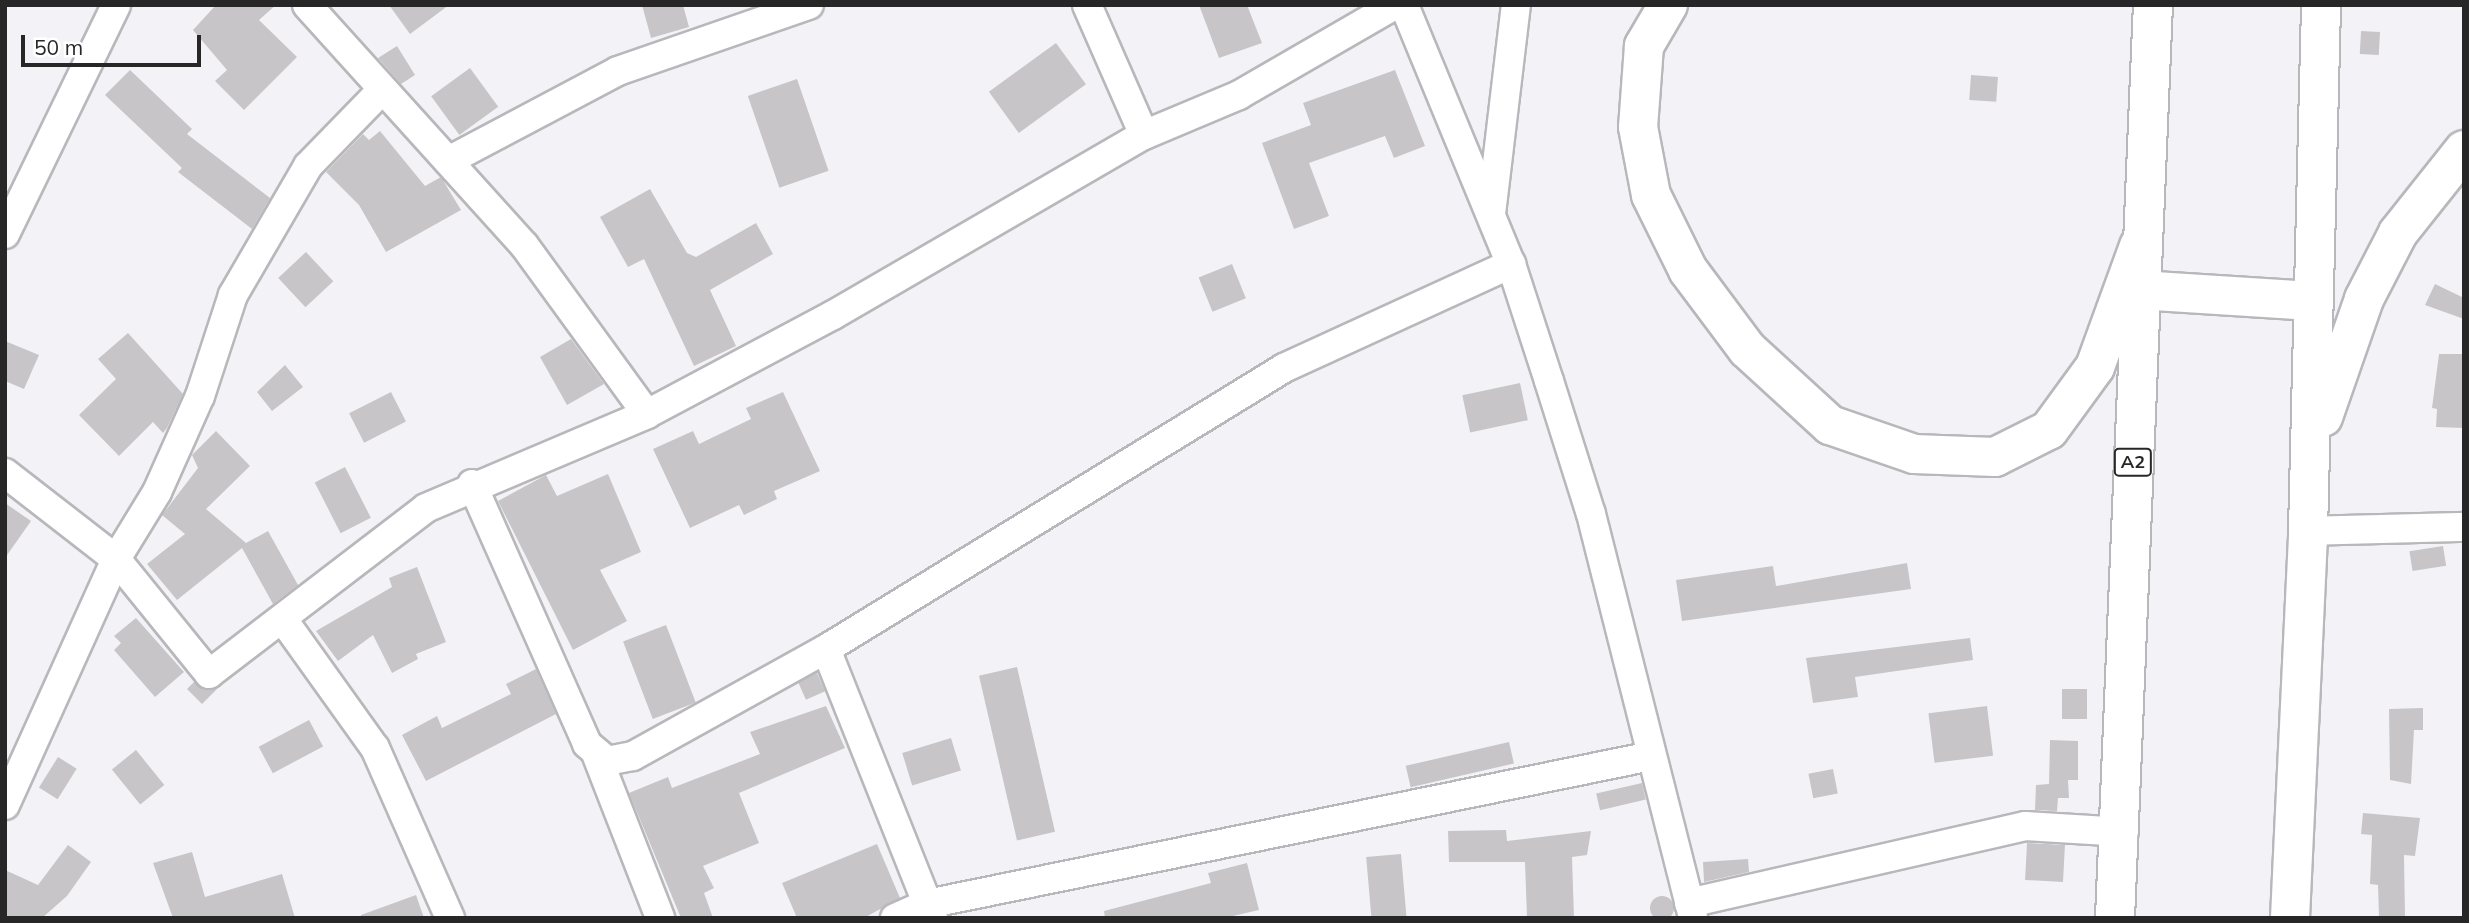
<!DOCTYPE html>
<html>
<head>
<meta charset="utf-8">
<style>
	body { margin:0 }
	#map { position:relative; width:2469px; height:923px; overflow:hidden; background:#f3f3f7; font-family:Mulish,sans-serif }
	div>[style] { position:absolute }
	[style*='--x'] { left:calc(var(--x)*1px); top:calc(var(--y)*1px); width:calc(var(--w)*1px); rotate:calc(var(--a)*1deg) }
	.building>* { inset:0; background:#c8c5c9; transform-origin:0 0 }
	.round { border-radius:50% }
	.roads { filter:drop-shadow(2px 0 #b8b7bb) drop-shadow(-2px 0 #b8b7bb) drop-shadow(0 2px #b8b7bb) drop-shadow(0 -2px #b8b7bb) }
	.minor>* { height:28px; margin:-14px; padding:0 14px; transform-origin:14px; border-radius:14px; background:#fff }
	.highway>* { height:38px; margin:-19px; padding:0 19px; transform-origin:19px; border-radius:19px; background:#fff }
	span { translate:-50% -50%; white-space:nowrap; text-align:center; line-height:1.15; -webkit-text-stroke:7px #fff; paint-order:stroke }
	.shield-label span { padding:2px 5px; background:#fff; border:2px solid; border-radius:5px; -webkit-text-stroke-width:0 }
	.shield-label { font-size:18px; color:#272728; font-weight:700 }
	.frame { position:absolute; inset:0; border:7px solid #272728; pointer-events:none }
	.scale { position:absolute; left:21px; top:35px; width:180px; height:32px; box-sizing:border-box; border:4px solid #272728; border-top:0; padding-left:9px; font-size:21px; line-height:24px; white-space:nowrap; color:#272728; -webkit-text-stroke:5px #fff; paint-order:stroke }
</style>
</head>
<body>
<div id="map">
	<div class="building">
		<i style="clip-path:polygon(216px 5px,276px 5px,259px 20px,297px 57px,244px 110px,215px 81px,227px 70px,193px 30px)"></i>
		<i style="clip-path:polygon(389px 5px,449px 5px,410px 34px)"></i>
		<i style="clip-path:polygon(642px 5px,683px 5px,689px 27px,651px 38px)"></i>
		<i style="clip-path:polygon(1199px 5px,1247px 5px,1262px 43px,1219px 58px)"></i>
		<i style="left:2361px;top:31px;width:19px;height:23px;rotate:3deg"></i>
		<i style="left:1056px;top:43px;width:51px;height:83px;rotate:54deg"></i>
		<i style="clip-path:polygon(397px 46px,415px 75px,401px 84px,378px 58px)"></i>
		<i style="left:470px;top:68px;width:48px;height:48px;rotate:54deg"></i>
		<i style="clip-path:polygon(130px 70px,192px 129px,187px 134px,270px 198px,252px 229px,178px 172px,182px 168px,105px 95px)"></i>
		<i style="clip-path:polygon(1395px 70px,1425px 146px,1394px 158px,1385px 136px,1309px 163px,1329px 216px,1294px 229px,1262px 143px,1311px 125px,1303px 103px)"></i>
		<i style="left:1971px;top:75px;width:27px;height:25px;rotate:4deg"></i>
		<i style="left:797px;top:79px;width:97px;height:52px;rotate:71deg"></i>
		<i style="clip-path:polygon(380px 131px,425px 186px,441px 177px,461px 210px,386px 252px,359px 205px,326px 172px,363px 134px,369px 140px)"></i>
		<i style="clip-path:polygon(650px 189px,687px 253px,696px 257px,756px 223px,773px 254px,710px 290px,736px 346px,694px 366px,644px 259px,628px 267px,600px 217px)"></i>
		<i style="left:306px;top:252px;width:40px;height:38px;rotate:47deg"></i>
		<i style="left:1232px;top:264px;width:37px;height:36px;rotate:68deg"></i>
		<i style="clip-path:polygon(2435px 284px,2464px 298px,2464px 319px,2425px 305px)"></i>
		<i style="clip-path:polygon(128px 333px,183px 394px,167px 428px,163px 433px,153px 422px,119px 456px,79px 415px,116px 379px,98px 359px)"></i>
		<i style="clip-path:polygon(571px 339px,604px 384px,567px 405px,540px 357px)"></i>
		<i style="clip-path:polygon(5px 341px,39px 355px,24px 389px,5px 381px)"></i>
		<i style="clip-path:polygon(2439px 354px,2464px 354px,2464px 428px,2436px 427px,2437px 409px,2432px 408px)"></i>
		<i style="clip-path:polygon(285px 365px,303px 387px,272px 411px,257px 392px)"></i>
		<i style="left:1520px;top:383px;width:38px;height:59px;rotate:78deg"></i>
		<i style="left:391px;top:392px;width:33px;height:47px;rotate:63deg"></i>
		<i style="clip-path:polygon(783px 392px,820px 471px,774px 491px,777px 499px,744px 515px,739px 505px,690px 528px,653px 449px,693px 431px,699px 444px,751px 419px,746px 408px)"></i>
		<i style="clip-path:polygon(216px 431px,250px 466px,206px 509px,246px 543px,268px 531px,298px 585px,273px 604px,242px 548px,177px 600px,147px 564px,185px 534px,162px 515px,198px 468px,192px 455px)"></i>
		<i style="left:345px;top:467px;width:57px;height:34px;rotate:63deg"></i>
		<i style="clip-path:polygon(608px 474px,641px 552px,600px 570px,627px 621px,573px 650px,498px 501px,546px 475px,557px 496px)"></i>
		<i style="clip-path:polygon(5px 503px,31px 521px,5px 558px)"></i>
		<i style="left:2443px;top:546px;width:20px;height:34px;rotate:81deg"></i>
		<i style="clip-path:polygon(1907px 563px,1911px 589px,1682px 621px,1676px 580px,1773px 566px,1776px 586px)"></i>
		<i style="clip-path:polygon(417px 567px,446px 642px,416px 654px,418px 659px,392px 673px,373px 635px,338px 661px,316px 631px,392px 587px,389px 578px)"></i>
		<i style="clip-path:polygon(136px 618px,184px 672px,155px 697px,114px 650px,121px 643px,114px 636px)"></i>
		<i style="left:666px;top:625px;width:83px;height:46px;rotate:69deg"></i>
		<i style="clip-path:polygon(1970px 638px,1973px 660px,1855px 677px,1858px 697px,1813px 703px,1806px 658px)"></i>
		<i style="left:1017px;top:667px;width:169px;height:39px;rotate:77deg"></i>
		<i style="clip-path:polygon(536px 669px,556px 714px,426px 781px,402px 735px,437px 716px,442px 728px,511px 694px,506px 684px)"></i>
		<i style="left:817px;top:673px;width:20px;height:21px;rotate:66deg"></i>
		<i style="clip-path:polygon(194px 682px,204px 690px,217px 689px,202px 704px,187px 689px)"></i>
		<i style="left:2087px;top:689px;width:30px;height:25px;rotate:90deg"></i>
		<i style="clip-path:polygon(826px 706px,845px 748px,739px 793px,759px 843px,703px 866px,714px 888px,704px 893px,713px 918px,681px 918px,629px 793px,668px 777px,672px 788px,760px 754px,750px 732px)"></i>
		<i style="left:1987px;top:706px;width:50px;height:59px;rotate:83deg"></i>
		<i style="clip-path:polygon(2423px 708px,2423px 730px,2414px 730px,2411px 784px,2390px 780px,2389px 709px)"></i>
		<i style="left:309px;top:720px;width:30px;height:57px;rotate:62deg"></i>
		<i style="left:951px;top:738px;width:34px;height:51px;rotate:73deg"></i>
		<i style="clip-path:polygon(2050px 740px,2078px 741px,2078px 780px,2068px 780px,2069px 798px,2058px 798px,2057px 811px,2035px 810px,2036px 785px,2049px 784px)"></i>
		<i style="left:1509px;top:742px;width:22px;height:106px;rotate:77deg"></i>
		<i style="left:136px;top:750px;width:45px;height:31px;rotate:51deg"></i>
		<i style="left:58px;top:757px;width:22px;height:36px;rotate:32deg"></i>
		<i style="left:1833px;top:769px;width:25px;height:25px;rotate:79deg"></i>
		<i style="left:1642px;top:783px;width:17px;height:47px;rotate:77deg"></i>
		<i style="clip-path:polygon(2363px 813px,2420px 818px,2415px 856px,2404px 855px,2405px 917px,2379px 918px,2378px 885px,2370px 884px,2372px 835px,2361px 834px)"></i>
		<i style="clip-path:polygon(1506px 830px,1507px 841px,1591px 831px,1587px 855px,1572px 857px,1574px 918px,1527px 918px,1525px 862px,1449px 862px,1448px 831px)"></i>
		<i style="left:2027px;top:843px;width:38px;height:37px;rotate:3deg"></i>
		<i style="clip-path:polygon(877px 844px,900px 898px,864px 918px,797px 918px,782px 883px)"></i>
		<i style="clip-path:polygon(68px 845px,91px 862px,67px 896px,42px 918px,5px 918px,5px 870px,38px 885px)"></i>
		<i style="clip-path:polygon(192px 852px,205px 897px,282px 874px,295px 918px,173px 918px,153px 863px)"></i>
		<i style="left:1401px;top:854px;width:64px;height:35px;rotate:85deg"></i>
		<i style="clip-path:polygon(1748px 859px,1749px 872px,1704px 882px,1703px 862px)"></i>
		<i style="clip-path:polygon(1247px 863px,1259px 910px,1224px 918px,1105px 918px,1104px 911px,1211px 883px,1208px 873px)"></i>
		<i style="clip-path:polygon(416px 895px,424px 918px,361px 918px,361px 915px)"></i>
		<i class="round" style="left:1650px;top:896px;width:24px;height:24px"></i>
	</div>
	<div class="roads">
		<div class="minor">
			<i style="--x:307;--y:5;--w:324;--a:47.9"></i>
			<i style="--x:524;--y:245;--w:209;--a:54"></i>
			<i style="--x:647;--y:414;--w:211;--a:-28"></i>
			<i style="--x:833;--y:315;--w:359;--a:-30.1"></i>
			<i style="--x:1144;--y:135;--w:103;--a:-22.8"></i>
			<i style="--x:1239;--y:95;--w:180;--a:-30"></i>
			<i style="--x:1087;--y:5;--w:142;--a:66.3"></i>
			<i style="--x:1404;--y:5;--w:280;--a:67.6"></i>
			<i style="--x:1511;--y:264;--w:123;--a:72"></i>
			<i style="--x:1549;--y:381;--w:139;--a:72.5"></i>
			<i style="--x:1591;--y:514;--w:417;--a:75.8"></i>
			<i style="--x:448;--y:161;--w:192;--a:-27.9"></i>
			<i style="--x:618;--y:71;--w:202;--a:-19.1"></i>
			<i style="--x:1491;--y:214;--w:210;--a:-83.2"></i>
			<i style="--x:5;--y:234;--w:254;--a:-64.1"></i>
			<i style="--x:5;--y:473;--w:140;--a:37.8"></i>
			<i style="--x:116;--y:559;--w:148;--a:51"></i>
			<i style="--x:209;--y:674;--w:273;--a:-37.4"></i>
			<i style="--x:426;--y:508;--w:240;--a:-23"></i>
			<i style="--x:472;--y:484;--w:284;--a:66.1"></i>
			<i style="--x:587;--y:744;--w:26;--a:40"></i>
			<i style="--x:607;--y:761;--w:26;--a:-11"></i>
			<i style="--x:633;--y:756;--w:221;--a:-29"></i>
			<i style="--x:2308;--y:531;--w:156;--a:-1.5"></i>
			<i style="--x:284;--y:621;--w:156;--a:54.4"></i>
			<i style="--x:375;--y:748;--w:186;--a:66.2"></i>
			<i style="--x:597;--y:756;--w:174;--a:68.7"></i>
			<i style="--x:5;--y:805;--w:270;--a:-65.7"></i>
			<i style="--x:116;--y:559;--w:79;--a:-58.5"></i>
			<i style="--x:157;--y:492;--w:105;--a:-65.9"></i>
			<i style="--x:200;--y:396;--w:106;--a:-71.9"></i>
			<i style="--x:233;--y:295;--w:149;--a:-59.8"></i>
			<i style="--x:308;--y:166;--w:107;--a:-45.8"></i>
			<i style="--x:1689;--y:903;--w:345;--a:-12.9"></i>
			<i style="--x:2025;--y:826;--w:99;--a:3.5"></i>
			<i style="--x:895;--y:918;--w:35;--a:-24"></i>
			<i style="--x:927;--y:904;--w:739;--a:-11.55"></i>
			<i style="--x:933;--y:918;--w:289;--a:-111.7"></i>
			<i style="--x:826;--y:649;--w:537;--a:-31.53"></i>
			<i style="--x:1284;--y:368;--w:250;--a:-24.6"></i>
		</div>
		<div class="highway">
			<i style="--x:1668;--y:5;--w:48;--a:120.3"></i>
			<i style="--x:1644;--y:46;--w:81;--a:94.2"></i>
			<i style="--x:1638;--y:127;--w:69;--a:79.2"></i>
			<i style="--x:1651;--y:195;--w:84;--a:63.7"></i>
			<i style="--x:1688;--y:270;--w:99;--a:53.2"></i>
			<i style="--x:1747;--y:349;--w:113;--a:42.5"></i>
			<i style="--x:1830;--y:425;--w:89;--a:19"></i>
			<i style="--x:1914;--y:454;--w:81;--a:2.1"></i>
			<i style="--x:1995;--y:457;--w:60;--a:-26.6"></i>
			<i style="--x:2049;--y:430;--w:78;--a:-53.9"></i>
			<i style="--x:2095;--y:367;--w:129;--a:-70"></i>
			<i style="--x:2138;--y:290;--w:175;--a:3.6"></i>
			<i style="--x:2323;--y:417;--w:125;--a:-70.8"></i>
			<i style="--x:2364;--y:299;--w:74;--a:-62.7"></i>
			<i style="--x:2398;--y:233;--w:106;--a:-51.5"></i>
			<i style="--x:2115;--y:918;--w:914;--a:-87.62"></i>
			<i style="--x:2290;--y:918;--w:387;--a:-87.3"></i>
			<i style="--x:2308;--y:531;--w:526;--a:-88.58"></i>
		</div>
	</div>
	<div class="shield-label">
		<span style="left:2133px;top:462px">A2</span>
	</div>
	<div class="frame"></div>
	<div class="scale">50 m</div>
</div>
</body>
</html>
